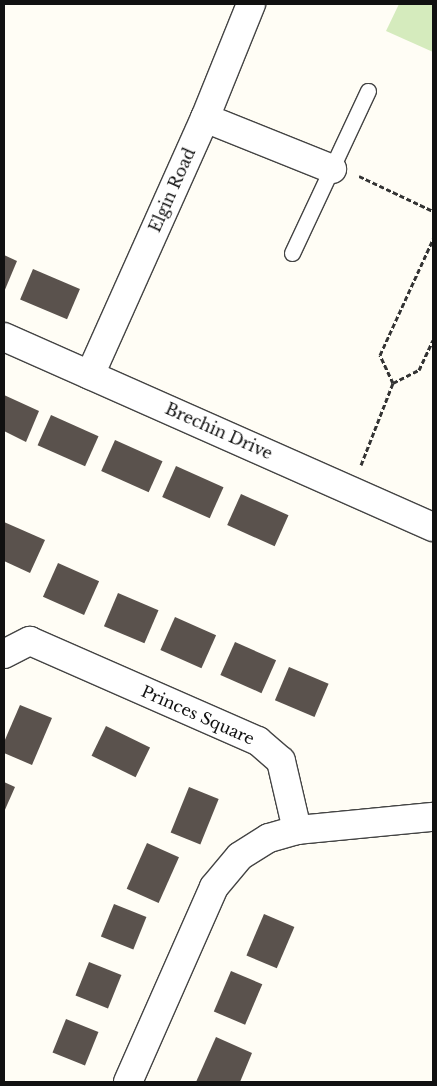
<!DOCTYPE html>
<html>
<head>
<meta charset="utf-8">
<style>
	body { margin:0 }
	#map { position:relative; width:437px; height:1086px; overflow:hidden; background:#fffdf5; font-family:"Libre Baskerville",serif }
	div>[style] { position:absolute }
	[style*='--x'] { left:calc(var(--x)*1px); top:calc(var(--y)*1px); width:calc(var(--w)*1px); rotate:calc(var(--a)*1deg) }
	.green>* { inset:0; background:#d5ebbd }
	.building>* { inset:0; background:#5a524d; transform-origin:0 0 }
	.path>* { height:3px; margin-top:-1.5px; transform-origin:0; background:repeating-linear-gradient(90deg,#333 0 5px,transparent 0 7.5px) }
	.roads { filter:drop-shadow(1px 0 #444) drop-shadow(-1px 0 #444) drop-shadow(0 1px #444) drop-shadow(0 -1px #444) }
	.service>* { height:15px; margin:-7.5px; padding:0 7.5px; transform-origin:7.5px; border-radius:7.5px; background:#fff }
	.minor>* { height:28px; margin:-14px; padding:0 14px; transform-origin:14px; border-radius:14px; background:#fff }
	span { translate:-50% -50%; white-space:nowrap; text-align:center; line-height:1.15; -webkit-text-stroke:5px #fff; paint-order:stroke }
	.street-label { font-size:16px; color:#111 }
	.frame { position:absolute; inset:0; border:5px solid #111; pointer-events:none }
</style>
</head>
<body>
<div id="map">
	<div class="green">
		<i style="clip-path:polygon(399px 4px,433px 4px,433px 52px,386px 31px)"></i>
	</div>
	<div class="building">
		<i style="clip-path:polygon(4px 255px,17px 261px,4px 292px)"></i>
		<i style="left:33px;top:269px;width:51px;height:33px;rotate:23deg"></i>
		<i style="clip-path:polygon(4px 395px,39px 411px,26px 442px,4px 431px)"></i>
		<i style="left:51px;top:415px;width:52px;height:33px;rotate:24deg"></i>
		<i style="left:115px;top:440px;width:52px;height:34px;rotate:24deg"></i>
		<i style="left:176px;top:466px;width:52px;height:34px;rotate:24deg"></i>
		<i style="left:241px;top:494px;width:52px;height:34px;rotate:24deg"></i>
		<i style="clip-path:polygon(4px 522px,45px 540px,30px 573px,4px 561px)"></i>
		<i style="left:58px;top:563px;width:45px;height:37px;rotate:24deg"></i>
		<i style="left:118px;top:593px;width:44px;height:36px;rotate:23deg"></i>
		<i style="left:175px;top:617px;width:45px;height:36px;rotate:24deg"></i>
		<i style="left:235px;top:642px;width:45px;height:36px;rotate:24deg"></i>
		<i style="left:289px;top:667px;width:43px;height:36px;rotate:23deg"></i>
		<i style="clip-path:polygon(20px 705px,52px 718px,32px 765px,4px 753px,4px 742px)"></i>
		<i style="left:106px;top:726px;width:49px;height:33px;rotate:26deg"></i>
		<i style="clip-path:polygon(4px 782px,15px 787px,4px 812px)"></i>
		<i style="left:189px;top:787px;width:32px;height:49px;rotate:22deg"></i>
		<i style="left:147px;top:843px;width:35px;height:50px;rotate:24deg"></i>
		<i style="left:114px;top:904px;width:35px;height:35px;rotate:22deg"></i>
		<i style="left:264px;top:914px;width:33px;height:45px;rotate:23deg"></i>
		<i style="left:89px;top:962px;width:35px;height:36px;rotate:22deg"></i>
		<i style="left:231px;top:971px;width:34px;height:44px;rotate:23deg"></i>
		<i style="left:66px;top:1019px;width:35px;height:36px;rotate:22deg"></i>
		<i style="clip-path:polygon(216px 1037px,252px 1053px,240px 1082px,196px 1082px)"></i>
	</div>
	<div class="path">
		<i style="--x:359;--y:176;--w:82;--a:25.3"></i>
		<i style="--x:393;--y:383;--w:29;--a:-27"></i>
		<i style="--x:419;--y:370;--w:33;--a:-65"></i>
		<i style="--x:361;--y:465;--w:88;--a:-68.7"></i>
		<i style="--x:393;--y:383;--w:31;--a:-115"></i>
		<i style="--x:380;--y:355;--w:128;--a:-65.4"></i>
	</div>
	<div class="roads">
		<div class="service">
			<i style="--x:292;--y:253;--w:179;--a:-64.9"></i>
		</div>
		<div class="minor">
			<i style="--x:205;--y:118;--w:137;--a:21.9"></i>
			<i style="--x:4;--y:337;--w:469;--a:23.9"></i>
			<i style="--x:90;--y:375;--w:282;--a:-65.9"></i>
			<i style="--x:205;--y:118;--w:123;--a:-68"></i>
			<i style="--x:4;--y:654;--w:29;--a:-27"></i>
			<i style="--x:30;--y:641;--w:249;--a:23.7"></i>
			<i style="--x:258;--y:741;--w:30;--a:41"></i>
			<i style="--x:281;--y:761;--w:71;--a:76.9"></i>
			<i style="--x:128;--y:1082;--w:213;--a:-66.2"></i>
			<i style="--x:214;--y:887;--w:40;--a:-50"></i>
			<i style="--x:240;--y:856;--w:34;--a:-32"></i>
			<i style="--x:269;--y:838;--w:29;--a:-16"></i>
			<i style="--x:297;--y:830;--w:137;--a:-5.5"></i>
		</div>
	</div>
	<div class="street-label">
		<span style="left:172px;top:190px;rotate:-66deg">Elgin Road</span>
		<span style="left:219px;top:431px;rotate:24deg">Brechin Drive</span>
		<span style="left:198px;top:715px;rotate:24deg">Princes Square</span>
	</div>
	<div class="frame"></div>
</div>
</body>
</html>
